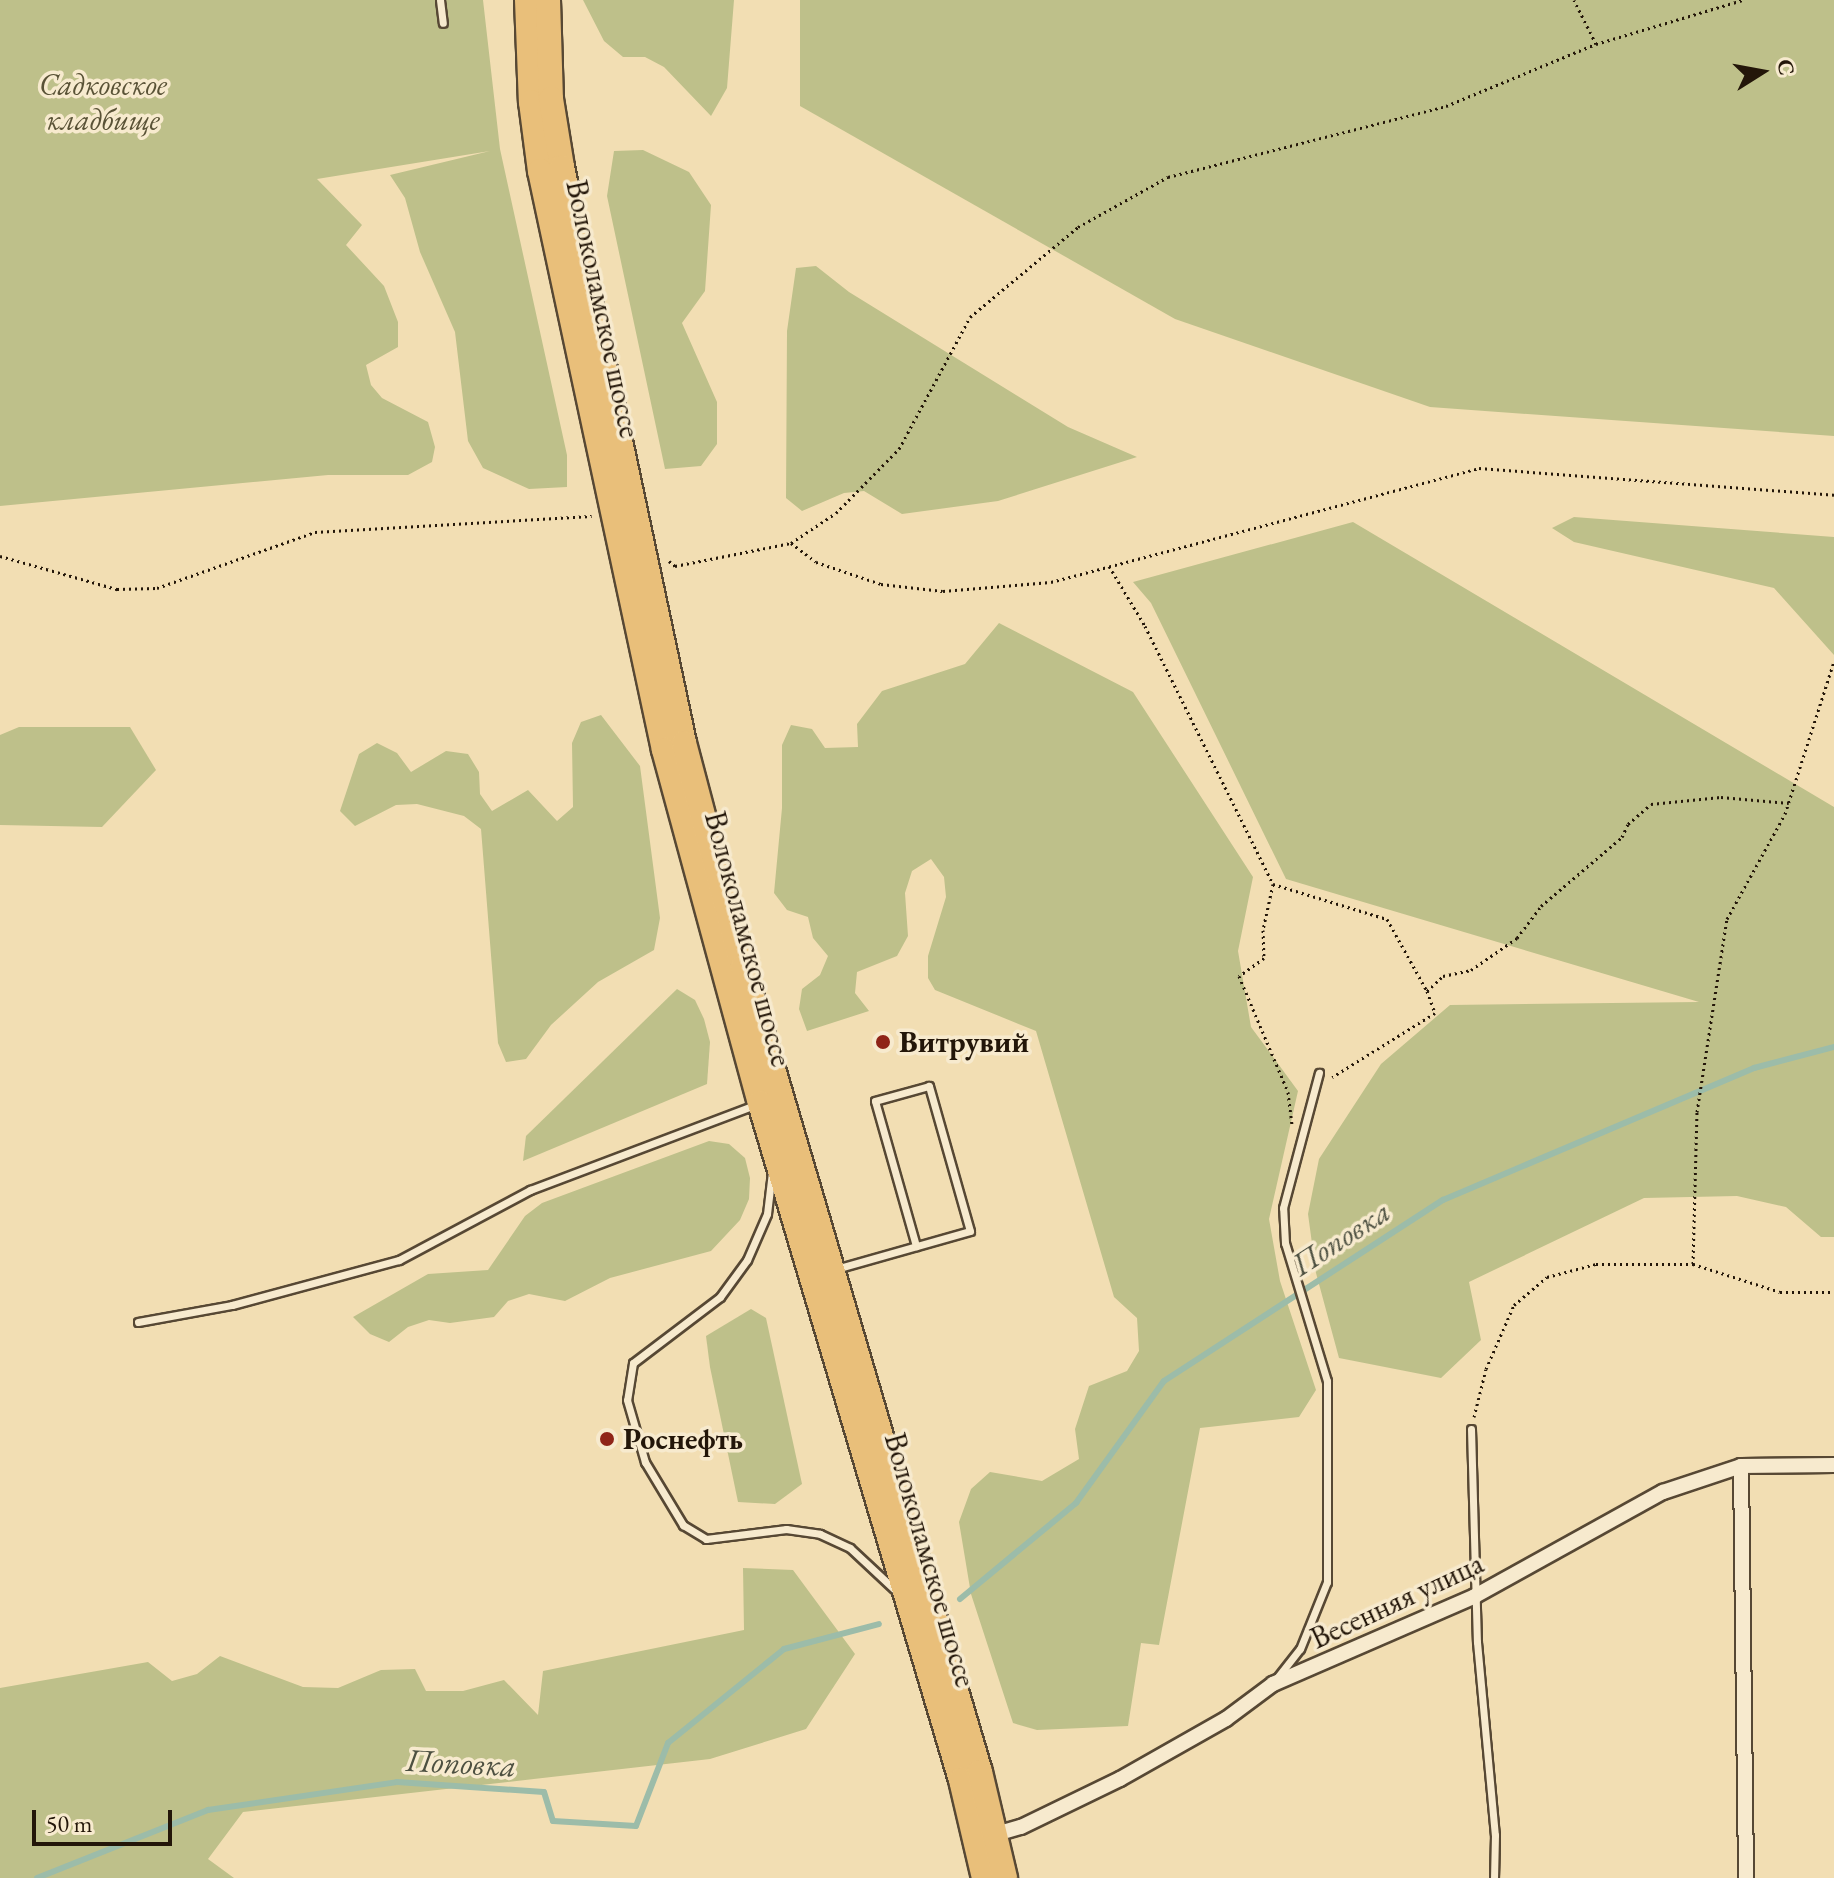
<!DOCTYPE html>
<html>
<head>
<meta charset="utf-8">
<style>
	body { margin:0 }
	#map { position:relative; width:1834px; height:1878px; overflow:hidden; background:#f2deb3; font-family:"EB Garamond",serif }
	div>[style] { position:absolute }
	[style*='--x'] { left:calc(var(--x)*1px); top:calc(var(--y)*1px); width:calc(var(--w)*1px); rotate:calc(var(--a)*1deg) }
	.green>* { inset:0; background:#bec08a }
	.stream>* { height:6px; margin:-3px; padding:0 3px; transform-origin:3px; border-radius:3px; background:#9cbca9 }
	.path>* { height:3px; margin-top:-1.5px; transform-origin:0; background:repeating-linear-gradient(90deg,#231609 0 2px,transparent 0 6px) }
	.roads { filter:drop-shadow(2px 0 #574834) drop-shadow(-2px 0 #574834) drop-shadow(0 2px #574834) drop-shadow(0 -2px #574834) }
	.service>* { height:7px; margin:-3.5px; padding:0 3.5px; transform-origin:3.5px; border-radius:3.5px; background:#f7eace }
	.minor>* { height:14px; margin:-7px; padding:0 7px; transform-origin:7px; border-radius:7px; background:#f7eace }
	.primary>* { height:24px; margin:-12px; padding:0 12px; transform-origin:12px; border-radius:12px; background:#e9bf7a }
	.dots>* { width:22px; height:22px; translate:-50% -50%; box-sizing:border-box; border:4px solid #f7eace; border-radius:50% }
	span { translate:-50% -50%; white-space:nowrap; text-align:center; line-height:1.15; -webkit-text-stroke:7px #f7eace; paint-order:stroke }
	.park-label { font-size:30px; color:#595236; font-style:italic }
	.street-label { font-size:30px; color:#231609 }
	.poi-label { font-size:30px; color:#231609; font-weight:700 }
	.left { translate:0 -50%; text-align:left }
	.water-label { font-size:32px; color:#4d5041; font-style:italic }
	.north { position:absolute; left:1722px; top:32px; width:80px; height:80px; -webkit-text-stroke:6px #f7eace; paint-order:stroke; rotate:79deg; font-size:22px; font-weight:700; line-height:32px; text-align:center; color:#231609 }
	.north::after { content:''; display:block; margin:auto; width:28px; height:36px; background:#231609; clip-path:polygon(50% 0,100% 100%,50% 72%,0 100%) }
	.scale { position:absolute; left:32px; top:1810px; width:140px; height:36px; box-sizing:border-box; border:4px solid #231609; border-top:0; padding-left:10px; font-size:24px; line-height:28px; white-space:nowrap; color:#231609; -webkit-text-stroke:6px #f7eace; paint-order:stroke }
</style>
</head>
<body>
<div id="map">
	<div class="green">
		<i style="clip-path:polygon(0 0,483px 0,500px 149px,567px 455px,567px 487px,529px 489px,483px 468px,468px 441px,455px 332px,420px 252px,405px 198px,390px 175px,490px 151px,317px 179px,362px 225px,346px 245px,384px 286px,398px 322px,398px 347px,366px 365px,371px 385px,382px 398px,428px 422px,435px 447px,432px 462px,408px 475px,328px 475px,0 506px)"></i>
		<i style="clip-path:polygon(583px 0,734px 0,727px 88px,711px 116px,664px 67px,645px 57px,623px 57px,604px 41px)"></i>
		<i style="clip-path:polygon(800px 0,1834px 0,1834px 436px,1430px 407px,1175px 319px,800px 106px)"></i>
		<i style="clip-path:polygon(643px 150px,689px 172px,711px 205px,705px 291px,682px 323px,717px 402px,717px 444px,701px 466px,665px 469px,607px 196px,614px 151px)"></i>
		<i style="clip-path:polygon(816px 266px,849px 292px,1068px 427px,1137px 457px,998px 501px,902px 514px,864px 491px,844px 493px,802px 511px,786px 498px,787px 331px,796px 268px)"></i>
		<i style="clip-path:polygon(1574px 517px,1834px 537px,1834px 655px,1774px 588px,1574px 542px,1552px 528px)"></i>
		<i style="clip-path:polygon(1353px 522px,1834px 807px,1834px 1237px,1821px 1237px,1786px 1207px,1737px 1196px,1644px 1198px,1469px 1282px,1481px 1340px,1441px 1378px,1339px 1358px,1316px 1273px,1308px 1214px,1319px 1159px,1381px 1064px,1450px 1005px,1699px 1002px,1286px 879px,1151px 603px,1133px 582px)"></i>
		<i style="clip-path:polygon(999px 623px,1133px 692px,1253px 877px,1238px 951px,1251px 1027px,1298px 1091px,1269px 1219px,1280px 1281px,1316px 1390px,1299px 1417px,1200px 1428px,1159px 1645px,1141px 1643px,1128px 1726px,1037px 1730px,1013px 1723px,971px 1594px,959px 1522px,971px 1489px,990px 1472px,1042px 1481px,1079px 1459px,1075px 1429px,1089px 1386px,1127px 1371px,1139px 1351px,1137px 1318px,1114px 1297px,1036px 1031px,935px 990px,928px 978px,928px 956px,946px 897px,944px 877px,931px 859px,912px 871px,905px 893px,908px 936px,897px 956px,857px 972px,855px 993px,869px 1011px,807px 1031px,799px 1009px,802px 989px,820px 975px,828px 956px,813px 938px,808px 917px,787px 910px,774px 893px,782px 808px,782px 745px,791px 725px,812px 729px,825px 748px,858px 747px,857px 724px,882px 691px,965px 664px)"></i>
		<i style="clip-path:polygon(601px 715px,640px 766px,660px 918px,654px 950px,598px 982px,551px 1025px,526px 1059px,506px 1062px,498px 1043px,481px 829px,464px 816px,417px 804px,396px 805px,355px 826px,340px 811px,359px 754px,377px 743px,397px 753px,411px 772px,446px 751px,468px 754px,479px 772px,480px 794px,492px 811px,528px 790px,557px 821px,573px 807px,572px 743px,581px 722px)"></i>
		<i style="clip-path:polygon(19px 727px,130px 727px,156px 770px,102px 827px,0 825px,0 735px)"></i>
		<i style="clip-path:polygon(677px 989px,695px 1000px,704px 1019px,710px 1042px,707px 1084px,523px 1161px,526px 1136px)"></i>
		<i style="clip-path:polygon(709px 1141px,729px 1144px,745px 1158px,750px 1178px,749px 1199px,740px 1220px,711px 1251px,610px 1278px,565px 1301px,529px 1294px,508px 1301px,494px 1317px,450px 1323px,429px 1320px,408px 1327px,389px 1342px,370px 1334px,353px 1317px,428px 1274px,488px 1270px,525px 1216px,542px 1203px)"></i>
		<i style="clip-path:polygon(751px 1309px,766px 1318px,802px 1484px,775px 1504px,738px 1502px,710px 1367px,706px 1336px)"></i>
		<i style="clip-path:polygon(743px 1568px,793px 1570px,855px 1654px,806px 1729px,710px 1759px,243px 1812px,208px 1859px,234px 1878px,0 1878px,0 1688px,148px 1662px,172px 1681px,197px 1674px,220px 1656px,303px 1687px,338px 1688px,381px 1670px,415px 1669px,426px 1691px,463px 1691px,504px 1680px,538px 1715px,543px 1671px,744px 1630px)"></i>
	</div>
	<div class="stream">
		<i style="--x:960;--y:1599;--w:151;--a:-39.6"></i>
		<i style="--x:1076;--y:1503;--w:150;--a:-54.2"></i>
		<i style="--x:1164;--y:1381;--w:333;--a:-33"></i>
		<i style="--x:1443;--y:1200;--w:338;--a:-23"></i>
		<i style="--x:1754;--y:1068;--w:83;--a:-14.7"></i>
		<i style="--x:37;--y:1878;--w:184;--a:-21.7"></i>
		<i style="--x:208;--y:1810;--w:191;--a:-8.4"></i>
		<i style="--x:397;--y:1782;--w:147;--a:3.9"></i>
		<i style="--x:544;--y:1792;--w:30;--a:73"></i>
		<i style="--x:553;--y:1821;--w:83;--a:3.4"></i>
		<i style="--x:636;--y:1826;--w:89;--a:-68.9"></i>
		<i style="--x:668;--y:1743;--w:149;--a:-39"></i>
		<i style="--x:784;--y:1649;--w:98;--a:-14.7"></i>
	</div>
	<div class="path">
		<i style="--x:1596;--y:44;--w:153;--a:-16.7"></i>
		<i style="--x:791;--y:543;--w:31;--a:37"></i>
		<i style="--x:816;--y:562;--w:69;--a:18.7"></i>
		<i style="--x:881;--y:584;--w:62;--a:6.4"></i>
		<i style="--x:943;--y:591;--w:108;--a:-4.8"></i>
		<i style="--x:1051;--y:582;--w:443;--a:-14.9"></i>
		<i style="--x:1479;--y:468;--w:356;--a:4.3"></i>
		<i style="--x:0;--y:556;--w:122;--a:15.8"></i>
		<i style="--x:117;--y:589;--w:40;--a:-1.4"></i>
		<i style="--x:157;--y:588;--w:168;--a:-19.5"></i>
		<i style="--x:315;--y:532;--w:277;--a:-3.3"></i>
		<i style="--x:669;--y:561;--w:8;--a:40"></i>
		<i style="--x:675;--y:566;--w:118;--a:-11.2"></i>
		<i style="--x:791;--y:543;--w:54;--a:-33.7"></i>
		<i style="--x:836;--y:513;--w:90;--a:-45.5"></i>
		<i style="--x:899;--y:449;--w:150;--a:-61.7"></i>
		<i style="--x:970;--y:317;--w:141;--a:-39.8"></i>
		<i style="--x:1078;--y:227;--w:103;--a:-29.1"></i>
		<i style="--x:1168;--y:177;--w:287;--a:-14.3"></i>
		<i style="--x:1446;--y:106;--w:162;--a:-22.5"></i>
		<i style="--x:1596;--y:44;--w:49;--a:-116.6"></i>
		<i style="--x:1109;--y:566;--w:70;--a:59"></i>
		<i style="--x:1145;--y:626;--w:288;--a:63.6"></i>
		<i style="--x:1273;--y:884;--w:119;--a:17.1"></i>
		<i style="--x:1387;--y:919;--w:82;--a:60.9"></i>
		<i style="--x:1427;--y:991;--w:23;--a:70"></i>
		<i style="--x:1435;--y:1013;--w:121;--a:148.1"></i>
		<i style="--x:1273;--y:884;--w:47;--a:102.3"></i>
		<i style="--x:1263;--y:930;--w:28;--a:88"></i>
		<i style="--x:1264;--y:958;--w:31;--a:144"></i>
		<i style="--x:1239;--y:976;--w:126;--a:67.1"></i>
		<i style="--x:1288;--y:1092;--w:32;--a:83"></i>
		<i style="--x:1427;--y:991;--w:22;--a:-43"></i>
		<i style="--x:1443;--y:976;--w:29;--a:-12"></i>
		<i style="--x:1471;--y:970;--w:56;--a:-34.8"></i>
		<i style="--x:1517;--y:938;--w:40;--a:-53"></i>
		<i style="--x:1541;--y:906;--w:106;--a:-40.4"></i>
		<i style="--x:1622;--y:837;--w:14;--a:-65"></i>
		<i style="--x:1628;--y:824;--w:30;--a:-41"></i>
		<i style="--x:1651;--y:804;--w:70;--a:-5.7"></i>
		<i style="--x:1721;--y:797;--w:68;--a:5"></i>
		<i style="--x:1693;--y:1264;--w:152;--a:-88.5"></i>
		<i style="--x:1697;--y:1112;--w:195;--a:-81.2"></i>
		<i style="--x:1727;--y:919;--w:120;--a:-61.1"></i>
		<i style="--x:1785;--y:814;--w:161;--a:-72.2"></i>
		<i style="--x:1474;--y:1417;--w:49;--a:-76"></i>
		<i style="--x:1486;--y:1369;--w:70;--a:-66.4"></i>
		<i style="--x:1514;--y:1305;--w:43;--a:-40.3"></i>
		<i style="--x:1547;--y:1277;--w:51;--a:-14.9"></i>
		<i style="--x:1596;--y:1264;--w:97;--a:0"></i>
		<i style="--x:1693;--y:1264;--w:91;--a:17.8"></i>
		<i style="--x:1780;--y:1292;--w:54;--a:0"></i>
	</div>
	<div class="roads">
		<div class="service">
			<i style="--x:440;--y:0;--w:23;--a:83"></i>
			<i style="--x:772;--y:1172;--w:42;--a:96.8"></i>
			<i style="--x:767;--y:1214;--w:50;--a:113.5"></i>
			<i style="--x:747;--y:1260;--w:46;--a:126.1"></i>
			<i style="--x:720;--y:1297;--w:109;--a:142.8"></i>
			<i style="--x:633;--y:1363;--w:37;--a:99"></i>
			<i style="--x:627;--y:1400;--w:65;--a:73.8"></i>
			<i style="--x:645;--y:1462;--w:74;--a:58.9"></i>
			<i style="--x:683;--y:1525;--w:27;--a:31"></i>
			<i style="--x:706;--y:1539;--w:81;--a:-7.1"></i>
			<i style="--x:786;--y:1529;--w:34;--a:8"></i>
			<i style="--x:820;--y:1534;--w:33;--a:25"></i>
			<i style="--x:850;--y:1548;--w:60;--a:43"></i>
			<i style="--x:836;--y:1269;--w:139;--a:-15.8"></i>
			<i style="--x:970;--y:1231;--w:151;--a:-105.8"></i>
			<i style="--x:929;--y:1086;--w:56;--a:164.5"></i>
			<i style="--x:875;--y:1101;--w:151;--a:74.2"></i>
			<i style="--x:138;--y:1322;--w:96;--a:-10.3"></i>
			<i style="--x:232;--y:1305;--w:173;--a:-15.1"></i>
			<i style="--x:399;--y:1260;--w:149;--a:-28.1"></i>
			<i style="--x:530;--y:1190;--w:241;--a:-20.7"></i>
			<i style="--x:1471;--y:1429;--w:213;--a:88.4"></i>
			<i style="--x:1477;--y:1642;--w:194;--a:84.7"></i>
			<i style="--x:1495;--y:1835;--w:43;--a:91.3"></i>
			<i style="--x:1277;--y:1678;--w:37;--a:-52"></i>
			<i style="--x:1300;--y:1649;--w:72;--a:-68.1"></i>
			<i style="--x:1327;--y:1582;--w:201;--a:-90"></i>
			<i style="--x:1327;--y:1381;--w:144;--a:-106.9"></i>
			<i style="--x:1285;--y:1243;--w:35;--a:-93"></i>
			<i style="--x:1283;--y:1208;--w:140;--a:-75.1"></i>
		</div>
		<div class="minor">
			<i style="--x:1741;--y:1466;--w:412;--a:89.3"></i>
			<i style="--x:996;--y:1834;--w:26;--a:-16"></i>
			<i style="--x:1021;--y:1827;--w:110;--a:-25.9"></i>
			<i style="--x:1120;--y:1779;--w:122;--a:-29.5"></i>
			<i style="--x:1226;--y:1719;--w:59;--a:-36.7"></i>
			<i style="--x:1273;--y:1684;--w:220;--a:-23.5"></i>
			<i style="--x:1475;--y:1596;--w:215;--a:-29"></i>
			<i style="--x:1663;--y:1492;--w:82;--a:-18.4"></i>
			<i style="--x:1741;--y:1466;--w:93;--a:-0.6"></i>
		</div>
		<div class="primary">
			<i style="--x:527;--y:0;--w:102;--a:87.8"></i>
			<i style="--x:531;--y:102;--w:70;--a:82.6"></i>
			<i style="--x:540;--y:171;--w:592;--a:77.91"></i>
			<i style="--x:664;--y:750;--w:366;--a:74.8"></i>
			<i style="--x:760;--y:1103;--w:706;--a:73.46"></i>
			<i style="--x:961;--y:1780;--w:101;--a:76.8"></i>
			<i style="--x:548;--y:0;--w:99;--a:88.3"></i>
			<i style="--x:551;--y:99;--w:69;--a:80.8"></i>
			<i style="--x:562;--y:167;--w:589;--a:78.04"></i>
			<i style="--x:684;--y:743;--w:232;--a:75.2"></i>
			<i style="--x:743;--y:967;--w:839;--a:73.6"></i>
			<i style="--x:980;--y:1772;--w:109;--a:76.7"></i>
		</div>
	</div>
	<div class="dots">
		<i style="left:883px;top:1042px;background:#8f2418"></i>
		<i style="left:607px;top:1439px;background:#8f2418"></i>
	</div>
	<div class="park-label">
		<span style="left:103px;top:102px">Садковское<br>кладбище</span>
	</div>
	<div class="street-label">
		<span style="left:603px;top:309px;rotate:78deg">Волоколамское шоссе</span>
		<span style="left:748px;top:939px;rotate:75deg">Волоколамское шоссе</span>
		<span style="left:930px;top:1560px;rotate:74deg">Волоколамское шоссе</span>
		<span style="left:1397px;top:1601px;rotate:-25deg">Весенняя улица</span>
	</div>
	<div class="poi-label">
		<span class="left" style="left:899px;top:1042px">Витрувий</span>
		<span class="left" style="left:623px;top:1439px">Роснефть</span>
	</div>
	<div class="water-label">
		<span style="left:1341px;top:1238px;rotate:-33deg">Поповка</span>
		<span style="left:461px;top:1763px;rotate:3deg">Поповка</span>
	</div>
	<div class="north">С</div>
	<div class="scale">50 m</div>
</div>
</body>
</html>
